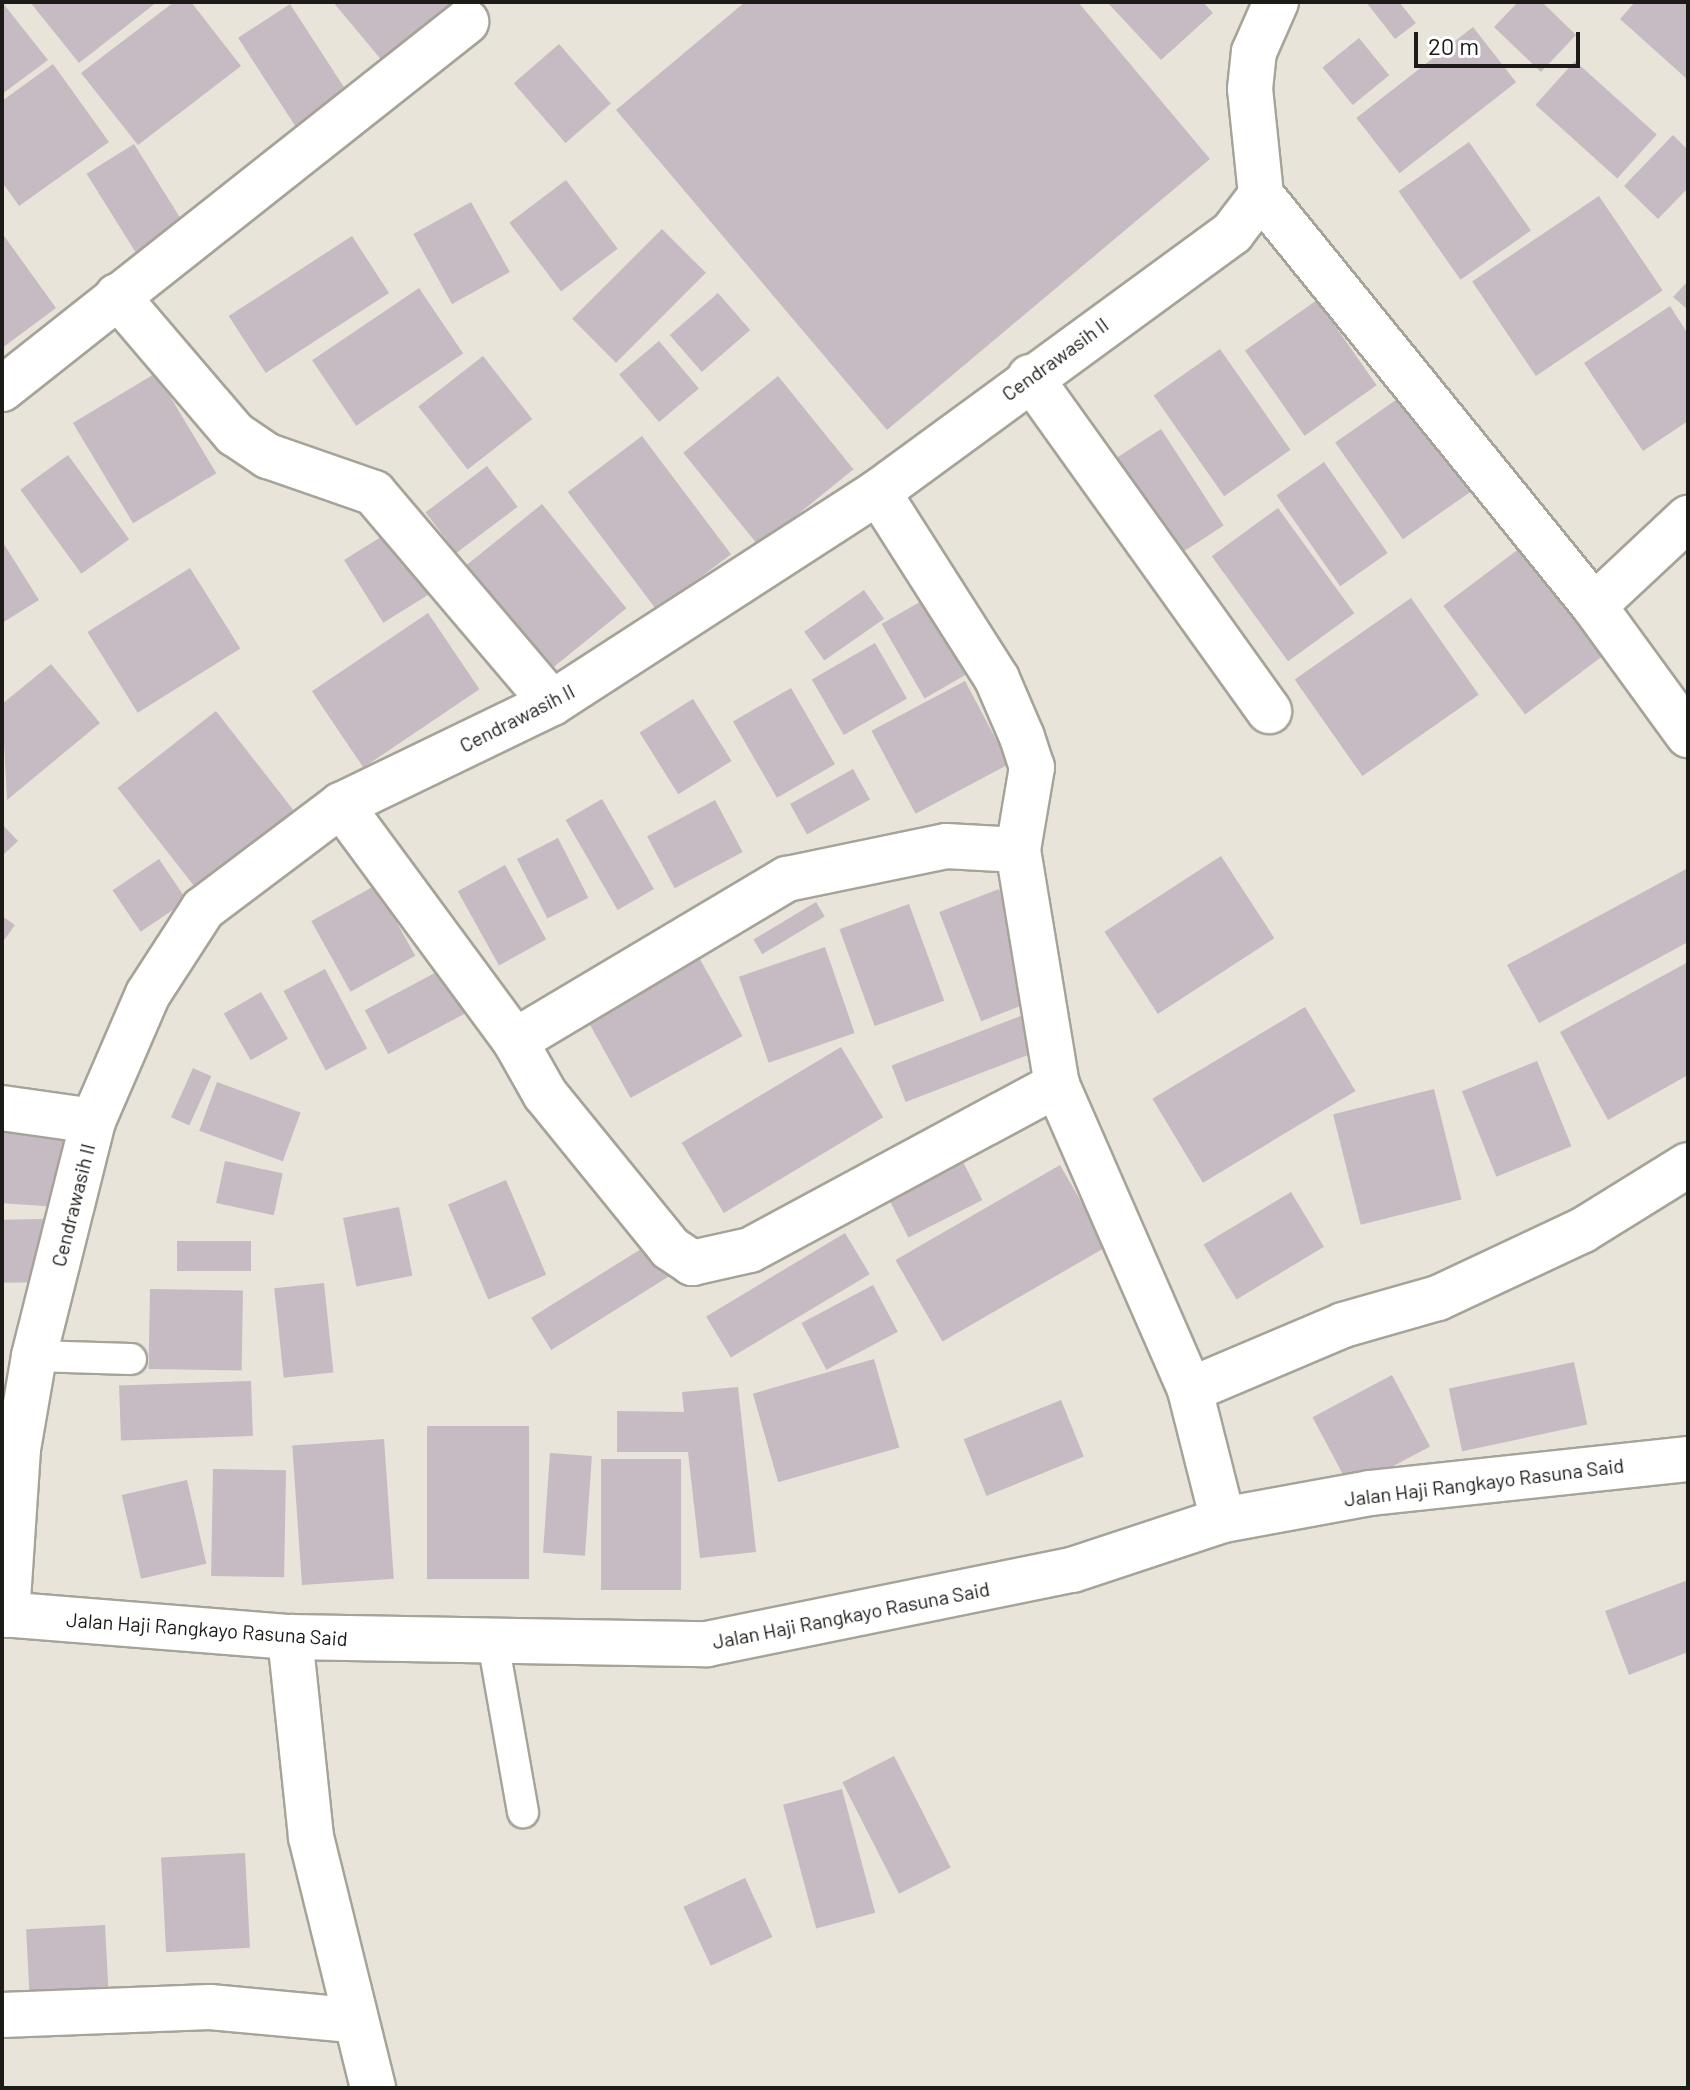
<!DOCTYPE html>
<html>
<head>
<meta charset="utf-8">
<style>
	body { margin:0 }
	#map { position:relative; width:1690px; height:2090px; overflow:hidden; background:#e8e4d9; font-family:Barlow,sans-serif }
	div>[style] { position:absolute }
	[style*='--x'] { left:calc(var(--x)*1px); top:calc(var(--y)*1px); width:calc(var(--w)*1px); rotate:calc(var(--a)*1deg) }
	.building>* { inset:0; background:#c6bbc2; transform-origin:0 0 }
	.roads { filter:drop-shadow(2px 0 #a6a399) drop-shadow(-2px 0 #a6a399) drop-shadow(0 2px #a6a399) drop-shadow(0 -2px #a6a399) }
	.lane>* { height:30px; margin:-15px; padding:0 15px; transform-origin:15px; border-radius:15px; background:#fff }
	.street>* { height:44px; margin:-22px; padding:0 22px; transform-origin:22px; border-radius:22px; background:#fff }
	.secondary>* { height:44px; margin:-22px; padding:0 22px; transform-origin:22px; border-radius:22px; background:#fff }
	span { translate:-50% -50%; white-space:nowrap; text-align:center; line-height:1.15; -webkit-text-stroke:8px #fff; paint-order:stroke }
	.street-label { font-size:20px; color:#1c1b17 }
	.frame { position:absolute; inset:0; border:4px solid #1c1b17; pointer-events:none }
	.scale { position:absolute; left:1414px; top:32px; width:166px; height:36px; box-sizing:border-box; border:4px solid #1c1b17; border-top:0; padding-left:10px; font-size:24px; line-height:28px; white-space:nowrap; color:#1c1b17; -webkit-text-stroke:6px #fff; paint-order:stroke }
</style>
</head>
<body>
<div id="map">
	<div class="building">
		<i style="clip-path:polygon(2px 2px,48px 60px,2px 94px)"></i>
		<i style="clip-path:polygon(30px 2px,157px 2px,79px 63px)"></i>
		<i style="clip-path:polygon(174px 2px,191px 2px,241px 66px,138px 145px,81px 73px)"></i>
		<i style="clip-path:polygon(333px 2px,473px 2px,394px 75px)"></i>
		<i style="clip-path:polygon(745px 2px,1078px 2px,1210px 159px,887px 430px,616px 110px)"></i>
		<i style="clip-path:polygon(1107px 2px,1203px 2px,1213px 13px,1161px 60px)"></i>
		<i style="clip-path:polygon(1366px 2px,1399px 2px,1416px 23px,1395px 39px)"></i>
		<i style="clip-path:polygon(1518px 2px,1542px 2px,1576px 35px,1541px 72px,1494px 27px)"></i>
		<i style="clip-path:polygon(1635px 2px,1688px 2px,1688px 80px,1620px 19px)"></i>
		<i style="left:290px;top:4px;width:109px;height:62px;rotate:57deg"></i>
		<i style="left:1473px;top:27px;width:70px;height:148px;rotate:52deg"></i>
		<i style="left:1359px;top:38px;width:48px;height:47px;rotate:51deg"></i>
		<i style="left:559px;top:44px;width:79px;height:60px;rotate:49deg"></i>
		<i style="left:1575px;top:61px;width:110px;height:59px;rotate:42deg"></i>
		<i style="clip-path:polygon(53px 64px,109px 142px,19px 206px,2px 182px,2px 101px)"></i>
		<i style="clip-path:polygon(1673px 135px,1688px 150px,1688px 188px,1658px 219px,1624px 186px)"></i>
		<i style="left:1469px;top:142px;width:108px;height:86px;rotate:55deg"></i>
		<i style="left:134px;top:144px;width:92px;height:56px;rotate:58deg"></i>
		<i style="left:566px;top:180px;width:86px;height:71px;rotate:53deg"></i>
		<i style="left:1599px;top:196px;width:114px;height:153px;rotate:56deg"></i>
		<i style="left:471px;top:202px;width:80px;height:66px;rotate:61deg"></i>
		<i style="left:662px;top:229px;width:62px;height:127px;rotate:45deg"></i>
		<i style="clip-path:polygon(2px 233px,56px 308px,2px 348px)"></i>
		<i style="left:352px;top:236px;width:68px;height:147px;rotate:57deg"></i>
		<i style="clip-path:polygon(1688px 281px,1688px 310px,1673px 297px)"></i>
		<i style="left:419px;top:288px;width:79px;height:129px;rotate:56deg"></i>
		<i style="left:718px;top:293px;width:49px;height:64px;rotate:49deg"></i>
		<i style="left:1317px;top:300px;width:104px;height:88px;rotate:55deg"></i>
		<i style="clip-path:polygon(1670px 306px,1688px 334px,1688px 421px,1643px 451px,1584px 363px)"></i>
		<i style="left:659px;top:341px;width:62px;height:52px;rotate:50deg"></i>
		<i style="left:1220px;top:349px;width:123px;height:81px;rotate:55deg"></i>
		<i style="left:483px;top:356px;width:80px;height:82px;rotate:52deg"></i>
		<i style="left:156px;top:373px;width:117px;height:97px;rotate:59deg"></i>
		<i style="left:778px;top:376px;width:120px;height:122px;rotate:51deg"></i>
		<i style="left:1413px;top:388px;width:118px;height:95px;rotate:55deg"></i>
		<i style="left:1161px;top:429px;width:115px;height:61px;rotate:57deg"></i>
		<i style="left:642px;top:436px;width:148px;height:93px;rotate:53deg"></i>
		<i style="left:68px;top:455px;width:104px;height:59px;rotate:54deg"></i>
		<i style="left:1324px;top:462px;width:111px;height:58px;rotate:55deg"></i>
		<i style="left:487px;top:466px;width:51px;height:77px;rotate:53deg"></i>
		<i style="left:542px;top:504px;width:134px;height:101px;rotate:51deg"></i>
		<i style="left:1278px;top:508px;width:130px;height:82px;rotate:54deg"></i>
		<i style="left:389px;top:532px;width:74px;height:53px;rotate:58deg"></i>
		<i style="clip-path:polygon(2px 541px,39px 600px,2px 623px)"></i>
		<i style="left:1520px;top:548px;width:136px;height:96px;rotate:53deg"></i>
		<i style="left:190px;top:568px;width:95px;height:121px;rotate:58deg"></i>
		<i style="left:864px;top:590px;width:35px;height:73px;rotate:55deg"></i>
		<i style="left:937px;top:592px;width:86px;height:64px;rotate:60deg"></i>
		<i style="left:1411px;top:598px;width:118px;height:142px;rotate:55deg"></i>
		<i style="left:428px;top:613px;width:92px;height:140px;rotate:56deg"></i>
		<i style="left:875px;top:643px;width:64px;height:73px;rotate:60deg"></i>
		<i style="clip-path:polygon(51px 664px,100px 723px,7px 800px,2px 704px)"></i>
		<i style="left:965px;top:681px;width:94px;height:106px;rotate:62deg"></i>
		<i style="left:791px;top:688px;width:88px;height:67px;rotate:60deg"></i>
		<i style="left:693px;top:699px;width:73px;height:63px;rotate:58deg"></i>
		<i style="left:216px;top:711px;width:126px;height:125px;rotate:52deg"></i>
		<i style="left:853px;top:769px;width:35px;height:72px;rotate:61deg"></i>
		<i style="left:602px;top:799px;width:104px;height:42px;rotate:60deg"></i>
		<i style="left:715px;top:800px;width:59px;height:77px;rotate:62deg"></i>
		<i style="clip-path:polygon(2px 824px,18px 841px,2px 856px)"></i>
		<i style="left:558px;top:838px;width:67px;height:46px;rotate:63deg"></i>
		<i style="left:1221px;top:856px;width:98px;height:139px;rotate:57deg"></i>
		<i style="left:159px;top:859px;width:50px;height:56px;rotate:56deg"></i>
		<i style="left:505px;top:865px;width:85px;height:54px;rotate:61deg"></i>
		<i style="clip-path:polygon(1688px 868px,1688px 942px,1539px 1023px,1507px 965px)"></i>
		<i style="left:376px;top:885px;width:81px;height:74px;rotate:61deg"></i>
		<i style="left:999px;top:889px;width:117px;height:64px;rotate:69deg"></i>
		<i style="left:816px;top:902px;width:17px;height:73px;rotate:59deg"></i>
		<i style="left:909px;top:904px;width:103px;height:74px;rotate:70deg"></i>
		<i style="clip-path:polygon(2px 916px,15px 925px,2px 943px)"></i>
		<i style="left:825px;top:947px;width:91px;height:91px;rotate:71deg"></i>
		<i style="left:696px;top:952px;width:96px;height:128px;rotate:61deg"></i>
		<i style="clip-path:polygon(1688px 962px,1688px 1075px,1608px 1120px,1560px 1032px)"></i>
		<i style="left:446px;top:967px;width:50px;height:92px;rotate:62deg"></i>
		<i style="left:325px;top:969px;width:90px;height:47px;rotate:62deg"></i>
		<i style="left:261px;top:992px;width:54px;height:43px;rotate:60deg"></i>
		<i style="left:1305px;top:1007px;width:98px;height:178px;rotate:59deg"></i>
		<i style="left:1026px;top:1014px;width:39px;height:144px;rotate:69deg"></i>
		<i style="left:841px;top:1047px;width:82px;height:186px;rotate:59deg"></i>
		<i style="left:1537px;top:1061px;width:92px;height:81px;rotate:68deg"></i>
		<i style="left:193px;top:1068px;width:20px;height:54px;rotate:24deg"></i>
		<i style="left:217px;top:1082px;width:89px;height:52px;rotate:20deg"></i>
		<i style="left:1434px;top:1089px;width:114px;height:104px;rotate:76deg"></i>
		<i style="left:2px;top:1125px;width:65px;height:78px;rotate:4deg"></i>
		<i style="left:957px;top:1150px;width:56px;height:83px;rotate:63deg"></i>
		<i style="left:225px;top:1161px;width:59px;height:43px;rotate:12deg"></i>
		<i style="left:1060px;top:1165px;width:94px;height:190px;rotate:60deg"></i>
		<i style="left:506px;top:1180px;width:103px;height:63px;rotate:67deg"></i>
		<i style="left:1291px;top:1192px;width:64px;height:102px;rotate:59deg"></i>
		<i style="left:399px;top:1207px;width:70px;height:57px;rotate:79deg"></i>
		<i style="left:43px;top:1219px;width:63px;height:41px;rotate:89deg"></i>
		<i style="left:845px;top:1233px;width:48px;height:162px;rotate:59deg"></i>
		<i style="left:177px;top:1241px;width:74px;height:30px"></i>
		<i style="left:649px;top:1244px;width:38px;height:139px;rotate:58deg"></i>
		<i style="left:324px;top:1283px;width:90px;height:50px;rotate:84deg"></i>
		<i style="left:873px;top:1285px;width:53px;height:81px;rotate:62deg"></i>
		<i style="left:150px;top:1289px;width:93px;height:80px;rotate:1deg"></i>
		<i style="left:874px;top:1359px;width:92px;height:126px;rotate:74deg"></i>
		<i style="left:1574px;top:1362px;width:64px;height:128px;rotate:78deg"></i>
		<i style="left:1392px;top:1375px;width:81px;height:90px;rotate:62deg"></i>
		<i style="left:251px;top:1381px;width:55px;height:132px;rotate:88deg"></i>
		<i style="clip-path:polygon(738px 1387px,756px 1552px,700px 1558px,688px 1452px,617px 1452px,617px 1411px,684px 1412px,682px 1392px)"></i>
		<i style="left:1061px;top:1400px;width:61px;height:105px;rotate:68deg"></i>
		<i style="left:427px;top:1426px;width:102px;height:153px"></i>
		<i style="left:384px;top:1439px;width:140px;height:92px;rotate:86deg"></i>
		<i style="left:550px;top:1453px;width:42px;height:100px;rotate:4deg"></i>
		<i style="left:601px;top:1459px;width:80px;height:131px"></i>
		<i style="left:213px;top:1469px;width:73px;height:107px;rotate:1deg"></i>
		<i style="left:187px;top:1480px;width:86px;height:67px;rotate:77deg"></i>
		<i style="clip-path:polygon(1688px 1580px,1688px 1652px,1629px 1675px,1605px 1611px)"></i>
		<i style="left:894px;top:1756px;width:125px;height:58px;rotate:63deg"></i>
		<i style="left:842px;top:1789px;width:128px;height:61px;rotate:75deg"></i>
		<i style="left:245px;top:1853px;width:95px;height:84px;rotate:87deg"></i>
		<i style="left:745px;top:1878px;width:65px;height:68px;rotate:65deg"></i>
		<i style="left:105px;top:1925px;width:67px;height:79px;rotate:87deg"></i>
	</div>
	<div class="roads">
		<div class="lane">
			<i style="--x:34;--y:1356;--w:97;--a:1.8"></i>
			<i style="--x:493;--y:1642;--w:173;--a:80"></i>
		</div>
		<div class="street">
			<i style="--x:1261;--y:195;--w:529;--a:50.98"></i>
			<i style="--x:1594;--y:606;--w:160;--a:53.9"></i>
			<i style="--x:117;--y:296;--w:182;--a:49.5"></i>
			<i style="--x:235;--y:434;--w:40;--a:34"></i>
			<i style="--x:268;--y:456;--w:112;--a:19.2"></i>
			<i style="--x:374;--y:493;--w:275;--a:49.7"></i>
			<i style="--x:1030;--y:377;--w:411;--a:54.4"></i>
			<i style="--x:2;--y:389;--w:592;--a:-38.34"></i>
			<i style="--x:878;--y:492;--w:222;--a:57.5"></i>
			<i style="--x:997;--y:679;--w:63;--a:66.7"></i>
			<i style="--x:1022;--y:737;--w:32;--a:72"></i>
			<i style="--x:1032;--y:767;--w:84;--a:99.6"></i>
			<i style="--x:1018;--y:850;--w:238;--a:80.6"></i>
			<i style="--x:1057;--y:1085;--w:333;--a:66.4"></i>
			<i style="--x:1190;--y:1390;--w:134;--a:75.8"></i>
			<i style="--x:1594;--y:606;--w:129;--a:-43.1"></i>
			<i style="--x:341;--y:805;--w:293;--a:53.6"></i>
			<i style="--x:515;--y:1041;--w:61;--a:60.5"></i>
			<i style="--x:545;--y:1094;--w:198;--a:50.9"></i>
			<i style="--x:670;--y:1248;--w:27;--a:34"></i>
			<i style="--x:692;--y:1263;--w:59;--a:-12.6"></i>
			<i style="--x:750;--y:1250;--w:349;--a:-28.3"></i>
			<i style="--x:515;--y:1041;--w:317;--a:-30.8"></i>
			<i style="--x:787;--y:879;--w:162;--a:-11.7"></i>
			<i style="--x:946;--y:846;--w:72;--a:3.2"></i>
			<i style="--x:2;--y:1108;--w:92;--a:8.1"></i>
			<i style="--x:1190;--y:1390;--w:166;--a:-23"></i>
			<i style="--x:1343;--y:1325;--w:99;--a:-15.9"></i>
			<i style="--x:1438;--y:1298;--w:160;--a:-25.1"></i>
			<i style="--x:1583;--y:1230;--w:123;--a:-31.8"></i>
			<i style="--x:7;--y:1615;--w:166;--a:-86.2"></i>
			<i style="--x:18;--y:1449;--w:94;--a:-80.2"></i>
			<i style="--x:34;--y:1356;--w:242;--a:-75.9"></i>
			<i style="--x:93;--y:1121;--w:138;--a:-66.6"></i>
			<i style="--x:148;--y:994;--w:101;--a:-57.1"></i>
			<i style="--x:203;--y:909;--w:173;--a:-37"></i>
			<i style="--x:341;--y:805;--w:234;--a:-25.8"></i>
			<i style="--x:552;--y:703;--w:388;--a:-32.9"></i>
			<i style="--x:878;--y:492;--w:439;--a:-36.2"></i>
			<i style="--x:1232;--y:233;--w:48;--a:-52.7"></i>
			<i style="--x:1261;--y:195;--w:107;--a:-95.9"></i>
			<i style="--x:1250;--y:89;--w:37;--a:-84"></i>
			<i style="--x:1254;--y:52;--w:55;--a:-66.3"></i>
			<i style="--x:290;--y:1637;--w:201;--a:84"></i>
			<i style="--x:311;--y:1837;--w:259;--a:76.1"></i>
			<i style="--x:2;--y:2015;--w:208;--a:-2.2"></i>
			<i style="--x:210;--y:2007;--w:142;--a:5.3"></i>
		</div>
		<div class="secondary">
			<i style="--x:2;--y:1614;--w:289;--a:4.6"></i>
			<i style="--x:290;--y:1637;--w:417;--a:1"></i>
			<i style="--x:707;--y:1644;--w:372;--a:-11.5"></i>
			<i style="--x:1072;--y:1570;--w:159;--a:-18.3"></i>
			<i style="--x:1223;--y:1520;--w:149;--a:-10.4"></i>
			<i style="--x:1370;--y:1493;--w:320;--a:-6.1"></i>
		</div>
	</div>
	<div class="street-label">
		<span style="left:1055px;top:359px;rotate:-36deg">Cendrawasih II</span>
		<span style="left:517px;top:718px;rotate:-27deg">Cendrawasih II</span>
		<span style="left:73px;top:1205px;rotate:-76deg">Cendrawasih II</span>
		<span style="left:1484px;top:1482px;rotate:-7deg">Jalan Haji Rangkayo Rasuna Said</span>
		<span style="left:851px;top:1615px;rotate:-11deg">Jalan Haji Rangkayo Rasuna Said</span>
		<span style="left:207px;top:1629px;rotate:4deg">Jalan Haji Rangkayo Rasuna Said</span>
	</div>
	<div class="frame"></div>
	<div class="scale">20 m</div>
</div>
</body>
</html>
